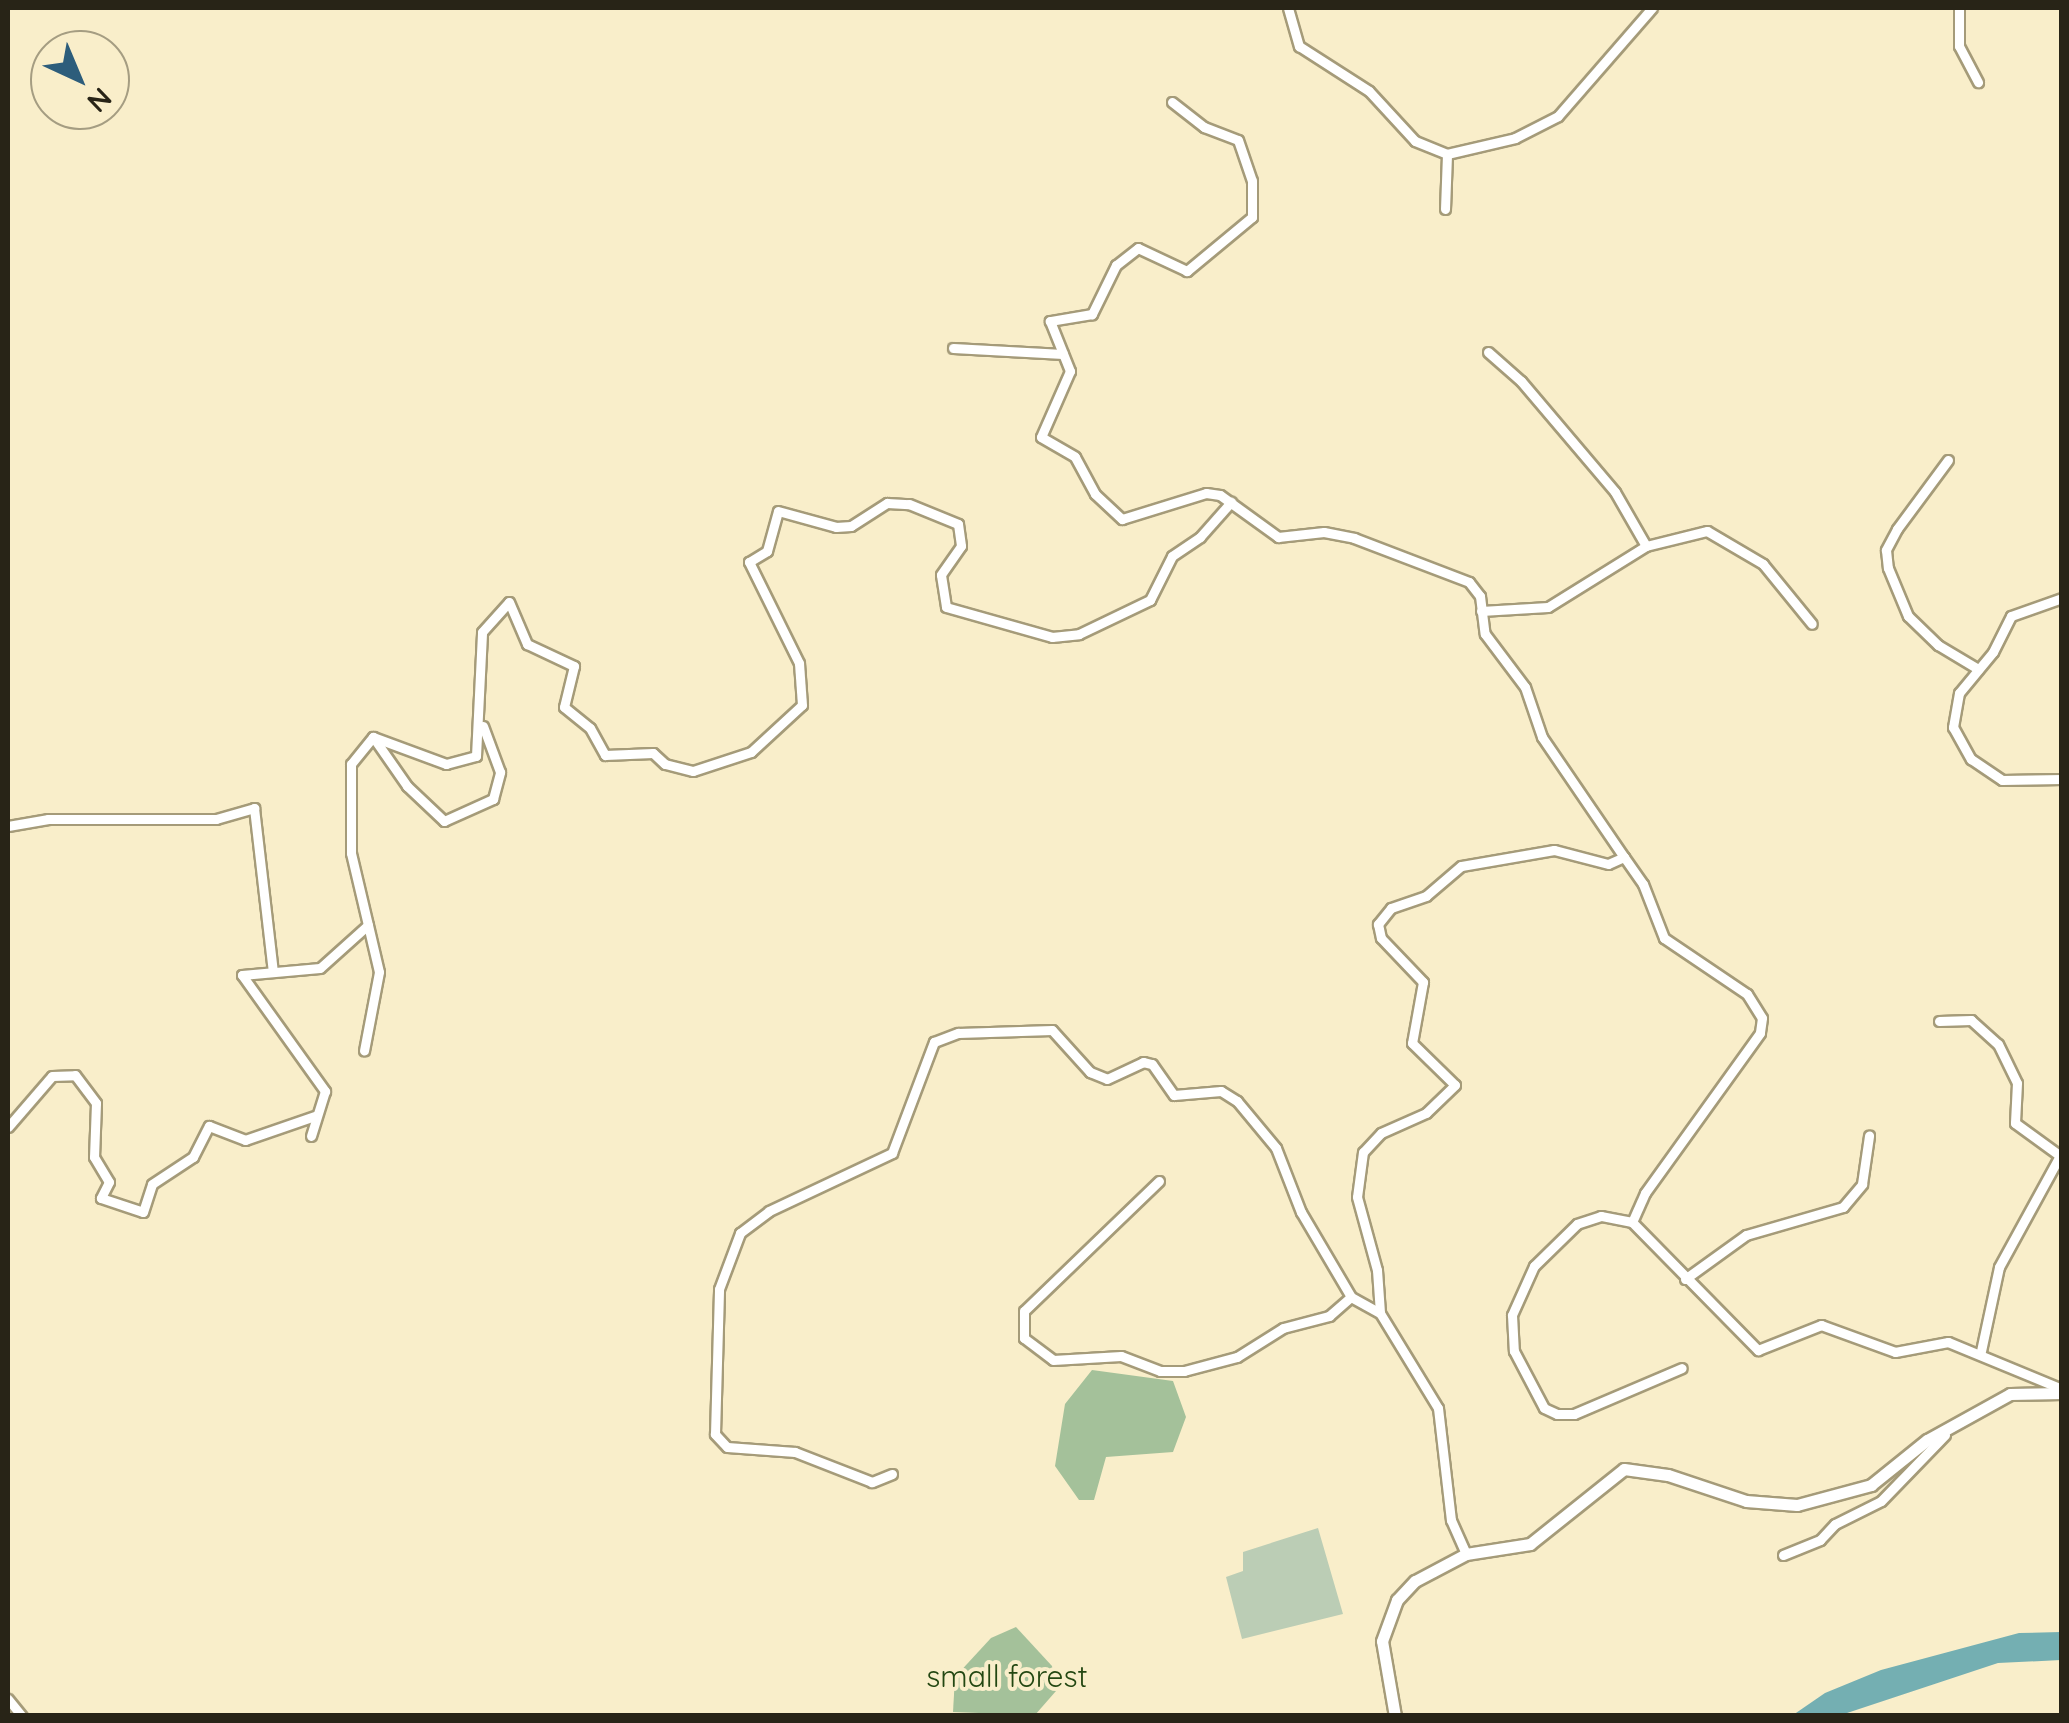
<!DOCTYPE html>
<html>
<head>
<meta charset="utf-8">
<style>
	body { margin:0 }
	#map { position:relative; width:2069px; height:1723px; overflow:hidden; background:#f9eeca; font-family:Quicksand,sans-serif }
	div>[style] { position:absolute }
	[style*='--x'] { left:calc(var(--x)*1px); top:calc(var(--y)*1px); width:calc(var(--w)*1px); rotate:calc(var(--a)*1deg) }
	.green>* { inset:0; background:#bbcdb5 }
	.forest>* { inset:0; background:#a4c19a }
	.water>* { inset:0; background:#74afb2 }
	.roads { filter:drop-shadow(2px 0 #a59b79) drop-shadow(-2px 0 #a59b79) drop-shadow(0 2px #a59b79) drop-shadow(0 -2px #a59b79) }
	.minor>* { height:9px; margin:-4.5px; padding:0 4.5px; transform-origin:4.5px; border-radius:4.5px; background:#fff }
	.tertiary>* { height:11px; margin:-5.5px; padding:0 5.5px; transform-origin:5.5px; border-radius:5.5px; background:#fff }
	span { translate:-50% -50%; white-space:nowrap; text-align:center; line-height:1.15; -webkit-text-stroke:8px #f9eeca; paint-order:stroke }
	.park-label { font-size:30px; color:#234712 }
	.frame { position:absolute; inset:0; border:10px solid #282417; pointer-events:none }
	.north { position:absolute; left:30px; top:30px; width:100px; height:100px; box-sizing:border-box; background:#f9eeca; border:2px solid #a59d82; border-radius:50%; rotate:136deg; font-size:28px; font-weight:700; line-height:40px; text-align:center; color:#282417 }
	.north::after { content:''; display:block; margin:auto; width:35px; height:45px; background:#2d5d7b; clip-path:polygon(50% 0,100% 100%,50% 72%,0 100%) }
</style>
</head>
<body>
<div id="map">
	<div class="green">
		<i style="clip-path:polygon(1318px 1528px,1343px 1614px,1242px 1639px,1226px 1577px,1243px 1571px,1243px 1552px)"></i>
	</div>
	<div class="forest">
		<i style="clip-path:polygon(1092px 1370px,1173px 1381px,1186px 1417px,1173px 1452px,1106px 1457px,1094px 1500px,1079px 1500px,1055px 1466px,1065px 1404px)"></i>
		<i style="clip-path:polygon(1016px 1627px,1052px 1666px,1056px 1691px,1035px 1715px,953px 1712px,955px 1677px,991px 1638px)"></i>
	</div>
	<div class="water">
		<i style="clip-path:polygon(2061px 1632px,2061px 1660px,1998px 1663px,1841px 1715px,1793px 1715px,1825px 1693px,1881px 1670px,2019px 1633px)"></i>
	</div>
	<div class="roads">
		<div class="minor">
			<i style="--x:1288;--y:8;--w:40;--a:74"></i>
			<i style="--x:1299;--y:46;--w:83;--a:32.7"></i>
			<i style="--x:1369;--y:91;--w:68;--a:47.4"></i>
			<i style="--x:1415;--y:141;--w:35;--a:22"></i>
			<i style="--x:1959;--y:8;--w:38;--a:90"></i>
			<i style="--x:1959;--y:46;--w:41;--a:62.2"></i>
			<i style="--x:1172;--y:102;--w:41;--a:38"></i>
			<i style="--x:1204;--y:127;--w:36;--a:21"></i>
			<i style="--x:1238;--y:140;--w:43;--a:71.1"></i>
			<i style="--x:1252;--y:181;--w:36;--a:90"></i>
			<i style="--x:1252;--y:217;--w:85;--a:140.3"></i>
			<i style="--x:1187;--y:271;--w:54;--a:-154.9"></i>
			<i style="--x:1138;--y:248;--w:28;--a:142"></i>
			<i style="--x:1116;--y:265;--w:55;--a:116.1"></i>
			<i style="--x:1092;--y:314;--w:43;--a:170.5"></i>
			<i style="--x:1050;--y:321;--w:54;--a:68.2"></i>
			<i style="--x:1070;--y:371;--w:72;--a:113.7"></i>
			<i style="--x:1041;--y:437;--w:39;--a:30"></i>
			<i style="--x:1075;--y:457;--w:42;--a:61.6"></i>
			<i style="--x:1095;--y:494;--w:37;--a:43"></i>
			<i style="--x:1122;--y:519;--w:88;--a:-17.2"></i>
			<i style="--x:1206;--y:493;--w:14;--a:8"></i>
			<i style="--x:1220;--y:495;--w:72;--a:35.9"></i>
			<i style="--x:1278;--y:537;--w:46;--a:-6.2"></i>
			<i style="--x:1324;--y:532;--w:31;--a:11"></i>
			<i style="--x:1354;--y:538;--w:123;--a:20.9"></i>
			<i style="--x:1469;--y:582;--w:18;--a:52"></i>
			<i style="--x:1480;--y:596;--w:38;--a:83"></i>
			<i style="--x:1485;--y:634;--w:66;--a:53"></i>
			<i style="--x:1525;--y:687;--w:53;--a:71.2"></i>
			<i style="--x:1542;--y:737;--w:145;--a:55.7"></i>
			<i style="--x:1624;--y:857;--w:17;--a:156"></i>
			<i style="--x:1608;--y:864;--w:56;--a:-165.5"></i>
			<i style="--x:1554;--y:850;--w:94;--a:170.2"></i>
			<i style="--x:1461;--y:866;--w:46;--a:139.4"></i>
			<i style="--x:1426;--y:896;--w:37;--a:161"></i>
			<i style="--x:1391;--y:908;--w:21;--a:129"></i>
			<i style="--x:1378;--y:924;--w:14;--a:78"></i>
			<i style="--x:1381;--y:938;--w:61;--a:46.3"></i>
			<i style="--x:1423;--y:982;--w:62;--a:100.2"></i>
			<i style="--x:1412;--y:1043;--w:60;--a:44.3"></i>
			<i style="--x:1455;--y:1085;--w:40;--a:136"></i>
			<i style="--x:1426;--y:1113;--w:49;--a:156"></i>
			<i style="--x:1381;--y:1133;--w:26;--a:133"></i>
			<i style="--x:1363;--y:1152;--w:45;--a:97.6"></i>
			<i style="--x:1357;--y:1197;--w:76;--a:74.7"></i>
			<i style="--x:1377;--y:1270;--w:43;--a:86"></i>
			<i style="--x:1380;--y:1313;--w:111;--a:58.6"></i>
			<i style="--x:1438;--y:1408;--w:113;--a:83.4"></i>
			<i style="--x:1451;--y:1520;--w:37;--a:66"></i>
			<i style="--x:1445;--y:209;--w:55;--a:-87.9"></i>
			<i style="--x:1447;--y:154;--w:70;--a:-13.2"></i>
			<i style="--x:1515;--y:138;--w:48;--a:-27.1"></i>
			<i style="--x:1558;--y:116;--w:143;--a:-49"></i>
			<i style="--x:953;--y:348;--w:110;--a:3.1"></i>
			<i style="--x:1488;--y:352;--w:44;--a:41.3"></i>
			<i style="--x:1521;--y:381;--w:145;--a:49.7"></i>
			<i style="--x:1615;--y:492;--w:62;--a:60.1"></i>
			<i style="--x:1948;--y:460;--w:86;--a:126.5"></i>
			<i style="--x:1897;--y:529;--w:24;--a:118"></i>
			<i style="--x:1886;--y:550;--w:18;--a:84"></i>
			<i style="--x:1888;--y:568;--w:52;--a:67.4"></i>
			<i style="--x:1908;--y:616;--w:42;--a:44"></i>
			<i style="--x:1938;--y:645;--w:47;--a:31"></i>
			<i style="--x:2062;--y:598;--w:54;--a:160.6"></i>
			<i style="--x:2011;--y:616;--w:40;--a:116.6"></i>
			<i style="--x:1993;--y:652;--w:53;--a:129.7"></i>
			<i style="--x:1959;--y:693;--w:35;--a:100"></i>
			<i style="--x:1953;--y:727;--w:37;--a:61"></i>
			<i style="--x:1971;--y:759;--w:37;--a:34"></i>
			<i style="--x:2002;--y:780;--w:60;--a:-1"></i>
			<i style="--x:1481;--y:611;--w:67;--a:-3.4"></i>
			<i style="--x:1548;--y:607;--w:115;--a:-31.9"></i>
			<i style="--x:1646;--y:546;--w:63;--a:-13.8"></i>
			<i style="--x:1707;--y:531;--w:65;--a:30.5"></i>
			<i style="--x:1763;--y:564;--w:77;--a:50.8"></i>
			<i style="--x:373;--y:737;--w:60;--a:55.2"></i>
			<i style="--x:407;--y:786;--w:51;--a:43.4"></i>
			<i style="--x:444;--y:821;--w:54;--a:-24.2"></i>
			<i style="--x:493;--y:799;--w:28;--a:-75"></i>
			<i style="--x:500;--y:772;--w:49;--a:-110.3"></i>
			<i style="--x:8;--y:826;--w:41;--a:-9.9"></i>
			<i style="--x:48;--y:819;--w:168;--a:0"></i>
			<i style="--x:216;--y:819;--w:40;--a:-16"></i>
			<i style="--x:254;--y:808;--w:165;--a:83.4"></i>
			<i style="--x:1624;--y:857;--w:33;--a:55"></i>
			<i style="--x:1643;--y:884;--w:58;--a:68.7"></i>
			<i style="--x:1664;--y:938;--w:100;--a:34"></i>
			<i style="--x:1747;--y:994;--w:28;--a:58"></i>
			<i style="--x:1762;--y:1018;--w:15;--a:98"></i>
			<i style="--x:1760;--y:1033;--w:197;--a:125.7"></i>
			<i style="--x:1645;--y:1193;--w:32;--a:114"></i>
			<i style="--x:1632;--y:1222;--w:180;--a:45.5"></i>
			<i style="--x:1758;--y:1350;--w:68;--a:-21.6"></i>
			<i style="--x:1821;--y:1325;--w:79;--a:20"></i>
			<i style="--x:1895;--y:1352;--w:54;--a:-10.7"></i>
			<i style="--x:1948;--y:1342;--w:123;--a:22.4"></i>
			<i style="--x:368;--y:925;--w:74;--a:-103.3"></i>
			<i style="--x:351;--y:853;--w:89;--a:-90"></i>
			<i style="--x:351;--y:764;--w:35;--a:-51"></i>
			<i style="--x:373;--y:737;--w:78;--a:20.3"></i>
			<i style="--x:446;--y:764;--w:31;--a:-15"></i>
			<i style="--x:476;--y:756;--w:124;--a:-87.2"></i>
			<i style="--x:482;--y:632;--w:40;--a:-48"></i>
			<i style="--x:509;--y:602;--w:46;--a:66.8"></i>
			<i style="--x:527;--y:644;--w:52;--a:25.1"></i>
			<i style="--x:574;--y:666;--w:42;--a:103.7"></i>
			<i style="--x:564;--y:707;--w:33;--a:39"></i>
			<i style="--x:590;--y:728;--w:31;--a:61"></i>
			<i style="--x:605;--y:755;--w:48;--a:-2.4"></i>
			<i style="--x:653;--y:753;--w:16;--a:43"></i>
			<i style="--x:665;--y:764;--w:29;--a:14"></i>
			<i style="--x:693;--y:771;--w:61;--a:-18.1"></i>
			<i style="--x:751;--y:752;--w:69;--a:-42.7"></i>
			<i style="--x:802;--y:705;--w:42;--a:-94.1"></i>
			<i style="--x:799;--y:663;--w:113;--a:-116.3"></i>
			<i style="--x:749;--y:562;--w:21;--a:-31"></i>
			<i style="--x:767;--y:551;--w:41;--a:-74.6"></i>
			<i style="--x:778;--y:511;--w:60;--a:15.4"></i>
			<i style="--x:836;--y:527;--w:15;--a:-4"></i>
			<i style="--x:851;--y:526;--w:43;--a:-32.6"></i>
			<i style="--x:887;--y:503;--w:22;--a:3"></i>
			<i style="--x:909;--y:504;--w:53;--a:22.2"></i>
			<i style="--x:958;--y:524;--w:22;--a:82"></i>
			<i style="--x:961;--y:546;--w:35;--a:125"></i>
			<i style="--x:941;--y:575;--w:32;--a:81"></i>
			<i style="--x:946;--y:607;--w:110;--a:15.8"></i>
			<i style="--x:1052;--y:637;--w:27;--a:-6"></i>
			<i style="--x:1079;--y:634;--w:79;--a:-25.6"></i>
			<i style="--x:1150;--y:600;--w:49;--a:-63.4"></i>
			<i style="--x:1172;--y:556;--w:34;--a:-34"></i>
			<i style="--x:1200;--y:537;--w:47;--a:-48.5"></i>
			<i style="--x:242;--y:975;--w:78;--a:-5.1"></i>
			<i style="--x:320;--y:968;--w:64;--a:-41.9"></i>
			<i style="--x:368;--y:925;--w:48;--a:76.8"></i>
			<i style="--x:379;--y:972;--w:80;--a:100.8"></i>
			<i style="--x:242;--y:975;--w:143;--a:54.4"></i>
			<i style="--x:325;--y:1091;--w:47;--a:107.3"></i>
			<i style="--x:1939;--y:1021;--w:32;--a:-2"></i>
			<i style="--x:1971;--y:1020;--w:36;--a:42"></i>
			<i style="--x:1998;--y:1044;--w:43;--a:64"></i>
			<i style="--x:2017;--y:1083;--w:40;--a:92.9"></i>
			<i style="--x:2015;--y:1123;--w:54;--a:36"></i>
			<i style="--x:8;--y:1127;--w:67;--a:-49.2"></i>
			<i style="--x:52;--y:1076;--w:23;--a:-2"></i>
			<i style="--x:75;--y:1075;--w:35;--a:53"></i>
			<i style="--x:96;--y:1103;--w:54;--a:92.1"></i>
			<i style="--x:94;--y:1157;--w:29;--a:59"></i>
			<i style="--x:109;--y:1182;--w:18;--a:117"></i>
			<i style="--x:101;--y:1198;--w:44;--a:18.4"></i>
			<i style="--x:143;--y:1212;--w:29;--a:-72"></i>
			<i style="--x:152;--y:1184;--w:49;--a:-33.4"></i>
			<i style="--x:193;--y:1157;--w:35;--a:-63"></i>
			<i style="--x:209;--y:1126;--w:39;--a:21"></i>
			<i style="--x:245;--y:1140;--w:76;--a:-19.1"></i>
			<i style="--x:1159;--y:1181;--w:187;--a:136.1"></i>
			<i style="--x:1024;--y:1311;--w:27;--a:90"></i>
			<i style="--x:1024;--y:1338;--w:36;--a:37"></i>
			<i style="--x:1053;--y:1360;--w:68;--a:-3.4"></i>
			<i style="--x:1121;--y:1356;--w:42;--a:21"></i>
			<i style="--x:1160;--y:1371;--w:24;--a:0"></i>
			<i style="--x:1184;--y:1371;--w:55;--a:-14.8"></i>
			<i style="--x:1237;--y:1357;--w:54;--a:-32.2"></i>
			<i style="--x:1283;--y:1328;--w:48;--a:-14.6"></i>
			<i style="--x:1329;--y:1316;--w:29;--a:-41"></i>
			<i style="--x:1632;--y:1222;--w:32;--a:-169"></i>
			<i style="--x:1601;--y:1216;--w:25;--a:162"></i>
			<i style="--x:1577;--y:1224;--w:60;--a:135.7"></i>
			<i style="--x:1534;--y:1266;--w:54;--a:114.2"></i>
			<i style="--x:1512;--y:1315;--w:36;--a:87"></i>
			<i style="--x:1514;--y:1351;--w:64;--a:62.2"></i>
			<i style="--x:1544;--y:1408;--w:14;--a:25"></i>
			<i style="--x:1557;--y:1414;--w:17;--a:0"></i>
			<i style="--x:1574;--y:1414;--w:117;--a:-23.1"></i>
			<i style="--x:1685;--y:1279;--w:75;--a:-35.8"></i>
			<i style="--x:1746;--y:1235;--w:101;--a:-16.1"></i>
			<i style="--x:1843;--y:1207;--w:30;--a:-50"></i>
			<i style="--x:1862;--y:1184;--w:49;--a:-81.7"></i>
			<i style="--x:1981;--y:1351;--w:86;--a:-77.9"></i>
			<i style="--x:1999;--y:1267;--w:131;--a:-61.3"></i>
			<i style="--x:892;--y:1474;--w:22;--a:158"></i>
			<i style="--x:872;--y:1482;--w:83;--a:-158.7"></i>
			<i style="--x:795;--y:1452;--w:68;--a:-175.8"></i>
			<i style="--x:727;--y:1447;--w:18;--a:-133"></i>
			<i style="--x:715;--y:1434;--w:145;--a:-88.4"></i>
			<i style="--x:719;--y:1289;--w:60;--a:-69.4"></i>
			<i style="--x:740;--y:1233;--w:36;--a:-37"></i>
			<i style="--x:769;--y:1211;--w:136;--a:-25.2"></i>
			<i style="--x:892;--y:1153;--w:119;--a:-69.3"></i>
			<i style="--x:934;--y:1042;--w:26;--a:-21"></i>
			<i style="--x:958;--y:1033;--w:94;--a:-1.8"></i>
			<i style="--x:1052;--y:1030;--w:57;--a:47.9"></i>
			<i style="--x:1090;--y:1072;--w:18;--a:22"></i>
			<i style="--x:1107;--y:1079;--w:40;--a:-25"></i>
			<i style="--x:1143;--y:1062;--w:9;--a:13"></i>
			<i style="--x:1152;--y:1064;--w:38;--a:55"></i>
			<i style="--x:1174;--y:1095;--w:47;--a:-4.9"></i>
			<i style="--x:1221;--y:1091;--w:19;--a:32"></i>
			<i style="--x:1237;--y:1101;--w:61;--a:50.3"></i>
			<i style="--x:1276;--y:1148;--w:69;--a:68.7"></i>
			<i style="--x:1301;--y:1212;--w:99;--a:59.5"></i>
			<i style="--x:1351;--y:1297;--w:33;--a:29"></i>
			<i style="--x:1783;--y:1555;--w:40;--a:-22"></i>
			<i style="--x:1820;--y:1540;--w:22;--a:-47"></i>
			<i style="--x:1835;--y:1524;--w:51;--a:-26.6"></i>
			<i style="--x:1881;--y:1501;--w:92;--a:-45.9"></i>
			<i style="--x:8;--y:1699;--w:22;--a:51"></i>
		</div>
		<div class="tertiary">
			<i style="--x:1395;--y:1716;--w:76;--a:-99.8"></i>
			<i style="--x:1382;--y:1641;--w:44;--a:-69.9"></i>
			<i style="--x:1397;--y:1600;--w:26;--a:-47"></i>
			<i style="--x:1415;--y:1581;--w:58;--a:-27.9"></i>
			<i style="--x:1466;--y:1554;--w:65;--a:-8.9"></i>
			<i style="--x:1530;--y:1544;--w:120;--a:-38.6"></i>
			<i style="--x:1624;--y:1469;--w:44;--a:7.8"></i>
			<i style="--x:1668;--y:1475;--w:82;--a:18.4"></i>
			<i style="--x:1746;--y:1501;--w:51;--a:4.5"></i>
			<i style="--x:1797;--y:1505;--w:77;--a:-15.1"></i>
			<i style="--x:1871;--y:1485;--w:72;--a:-38.8"></i>
			<i style="--x:1927;--y:1440;--w:95;--a:-29"></i>
			<i style="--x:2010;--y:1394;--w:52;--a:-1.1"></i>
		</div>
	</div>
	<div class="park-label">
		<span style="left:1007px;top:1676px">small forest</span>
	</div>
	<div class="frame"></div>
	<div class="north">N</div>
</div>
</body>
</html>
